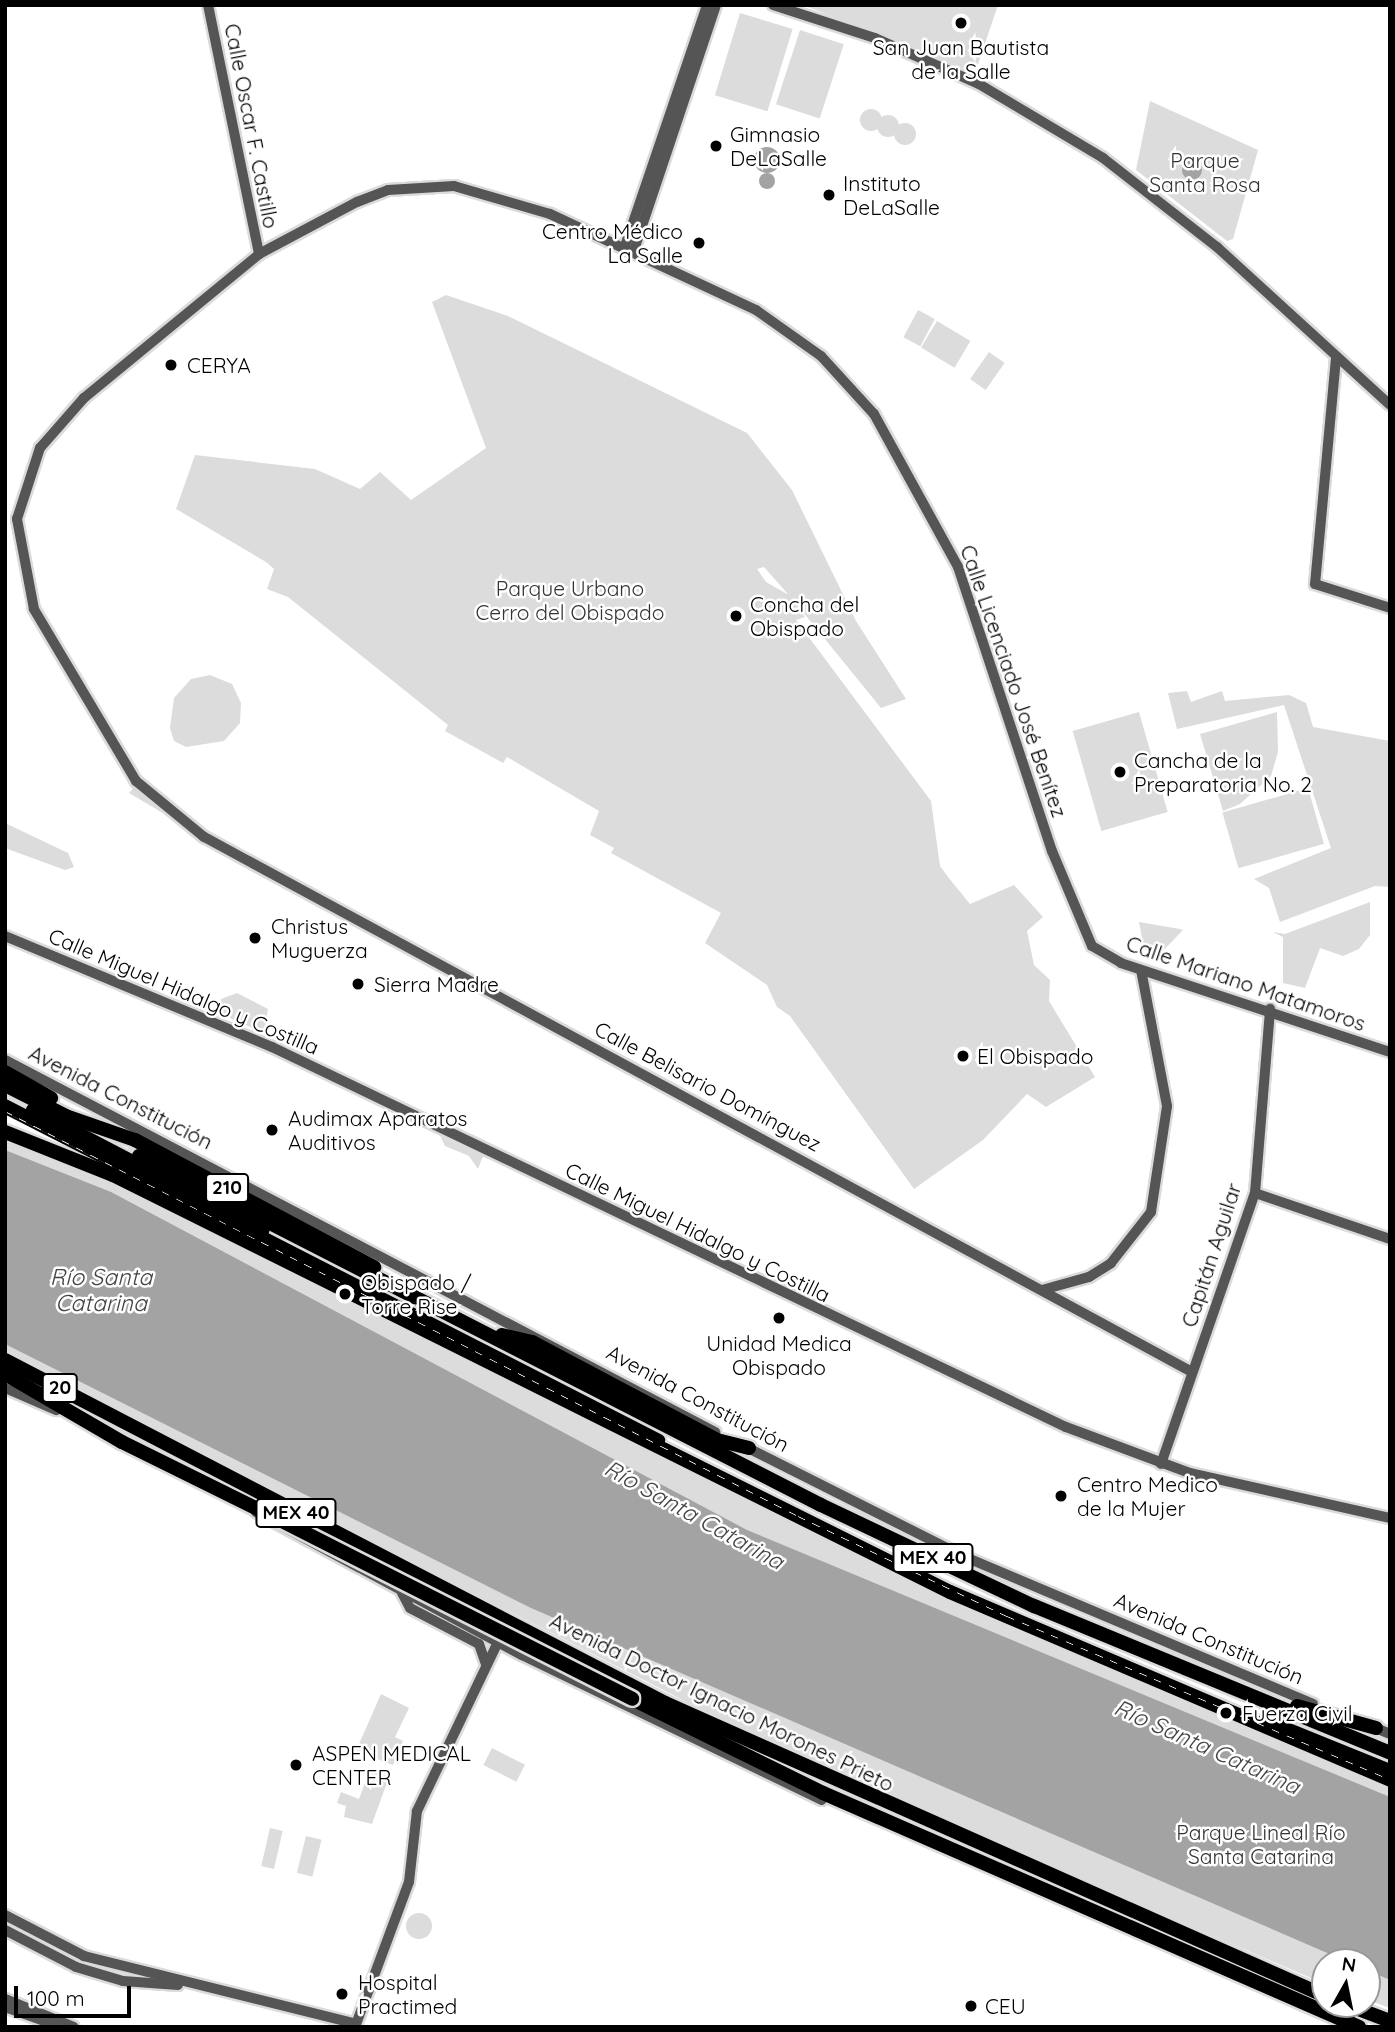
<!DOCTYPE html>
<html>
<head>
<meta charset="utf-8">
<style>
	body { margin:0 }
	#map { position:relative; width:1395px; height:2032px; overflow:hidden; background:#fff; font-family:Quicksand,sans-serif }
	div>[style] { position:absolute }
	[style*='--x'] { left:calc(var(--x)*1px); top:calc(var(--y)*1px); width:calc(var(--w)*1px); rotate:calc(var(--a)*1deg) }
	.green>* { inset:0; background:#dcdcdc; transform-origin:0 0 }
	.round { border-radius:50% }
	.water>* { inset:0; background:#a3a3a3 }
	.highway-tunnel>* { height:14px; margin-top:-7px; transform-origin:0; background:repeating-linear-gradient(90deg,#d9d9d9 0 14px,transparent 0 21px) }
	.roads { filter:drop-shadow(2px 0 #dbdbdb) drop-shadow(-2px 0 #dbdbdb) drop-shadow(0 2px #dbdbdb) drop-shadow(0 -2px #dbdbdb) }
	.minor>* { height:10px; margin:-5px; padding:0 5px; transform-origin:5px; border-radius:5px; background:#555 }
	.major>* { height:12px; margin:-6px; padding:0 6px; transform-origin:6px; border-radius:6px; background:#000 }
	.highway>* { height:14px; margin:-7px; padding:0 7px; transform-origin:7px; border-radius:7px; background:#000 }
	.rail>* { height:5px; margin-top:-2.5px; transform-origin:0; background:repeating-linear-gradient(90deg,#fff 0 8px,#000 0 16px); box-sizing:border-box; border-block:2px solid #000 }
	.bridges { filter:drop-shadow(2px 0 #dbdbdb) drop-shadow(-2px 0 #dbdbdb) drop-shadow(0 2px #dbdbdb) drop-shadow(0 -2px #dbdbdb) }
	.highway-bridge>* { height:14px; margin:-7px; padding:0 7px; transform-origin:7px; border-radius:7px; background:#000 }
	.dots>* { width:19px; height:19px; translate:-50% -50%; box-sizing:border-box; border:4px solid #fff; border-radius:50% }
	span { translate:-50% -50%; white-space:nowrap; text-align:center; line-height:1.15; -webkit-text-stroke:5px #fff; paint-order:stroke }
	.shield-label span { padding:2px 5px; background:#fff; border:2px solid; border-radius:5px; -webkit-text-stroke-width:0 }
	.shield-label { font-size:19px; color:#000; font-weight:700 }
	.poi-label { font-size:21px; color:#000 }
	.left { translate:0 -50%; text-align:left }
	.right { translate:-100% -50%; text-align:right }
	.street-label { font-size:21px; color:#000 }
	.park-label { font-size:21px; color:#333 }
	.water-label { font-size:23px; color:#444; font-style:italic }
	.frame { position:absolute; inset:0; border:7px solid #000; pointer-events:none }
	.north { position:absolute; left:1311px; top:1948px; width:70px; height:70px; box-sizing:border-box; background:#fff; border:2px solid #999; border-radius:50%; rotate:9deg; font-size:19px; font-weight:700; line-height:28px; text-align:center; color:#000 }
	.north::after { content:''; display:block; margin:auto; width:24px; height:32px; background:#000; clip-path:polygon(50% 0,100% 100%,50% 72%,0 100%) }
	.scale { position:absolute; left:14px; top:1986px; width:117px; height:32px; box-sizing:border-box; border:4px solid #000; border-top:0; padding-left:9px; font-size:21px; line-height:24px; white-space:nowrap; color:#000; -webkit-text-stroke:5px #fff; paint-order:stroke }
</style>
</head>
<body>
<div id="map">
	<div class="green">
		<i style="clip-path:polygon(803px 5px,998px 5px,975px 73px)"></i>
		<i style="left:740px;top:13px;width:55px;height:86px;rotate:17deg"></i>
		<i style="left:800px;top:30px;width:46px;height:78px;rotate:18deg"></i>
		<i style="clip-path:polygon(1150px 101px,1258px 150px,1233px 239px,1227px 241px,1136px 170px)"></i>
		<i class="round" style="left:860px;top:109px;width:22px;height:22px"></i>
		<i class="round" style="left:877px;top:115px;width:22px;height:22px"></i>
		<i class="round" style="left:894px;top:123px;width:22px;height:22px"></i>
		<i style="clip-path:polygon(evenodd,446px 295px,508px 316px,747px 433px,792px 490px,856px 621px,906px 699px,881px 708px,798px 606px,805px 617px,796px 620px,931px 801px,940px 866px,948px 877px,970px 904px,1014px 885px,1043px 917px,1027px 931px,1034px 965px,1050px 980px,1049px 1001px,1095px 1077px,1046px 1107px,1027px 1094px,983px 1140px,914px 1189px,790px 1016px,777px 1007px,767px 985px,705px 943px,721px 913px,611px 853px,614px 848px,590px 835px,599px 811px,507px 757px,503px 763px,445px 731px,448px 725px,288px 597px,267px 589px,274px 569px,266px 562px,176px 509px,195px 455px,315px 469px,360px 489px,380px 472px,411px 500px,486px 448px,432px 302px,446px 295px,764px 567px,787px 593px,787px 594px,766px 582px,757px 569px,764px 567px)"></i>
		<i style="left:918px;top:310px;width:19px;height:31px;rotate:28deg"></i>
		<i style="left:937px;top:321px;width:39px;height:31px;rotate:31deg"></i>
		<i style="left:989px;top:352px;width:19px;height:33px;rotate:35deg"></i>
		<i style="clip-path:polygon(210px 675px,232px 684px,241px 703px,240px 723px,224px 741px,186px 747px,174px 741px,170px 728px,174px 698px,191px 679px)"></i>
		<i style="clip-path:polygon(1187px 691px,1191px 702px,1222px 691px,1225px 701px,1289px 695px,1306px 703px,1313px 727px,1390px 741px,1390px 887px,1375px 886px,1280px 922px,1269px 888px,1254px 879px,1331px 848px,1284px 705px,1177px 729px,1168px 693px)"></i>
		<i style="left:1139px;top:712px;width:104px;height:69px;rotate:74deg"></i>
		<i style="clip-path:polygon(1277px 712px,1278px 752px,1271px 776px,1240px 804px,1223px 811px,1200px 734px)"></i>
		<i style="clip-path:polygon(137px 784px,183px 825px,129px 793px)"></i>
		<i style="left:1308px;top:788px;width:58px;height:89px;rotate:74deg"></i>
		<i style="clip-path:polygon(5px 823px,68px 853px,74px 867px,65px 870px,5px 848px)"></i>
		<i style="clip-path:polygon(1370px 902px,1370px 935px,1359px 949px,1343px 956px,1320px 948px,1305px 988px,1283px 983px,1283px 937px,1273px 932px,1285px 934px)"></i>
		<i style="clip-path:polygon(1139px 922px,1180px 929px,1183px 930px,1159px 955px,1144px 949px)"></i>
		<i style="clip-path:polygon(237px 993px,268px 1009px,264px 1033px,221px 1014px,221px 999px)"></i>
		<i style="clip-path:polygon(5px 1136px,96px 1171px,766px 1504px,1390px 1779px,1390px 2008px,1367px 2000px,1367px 1962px,1325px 1962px,1325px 1984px,788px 1754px,5px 1353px)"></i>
		<i style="clip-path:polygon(440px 1136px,483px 1156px,478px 1169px,469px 1156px,445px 1146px)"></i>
		<i style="clip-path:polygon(381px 1694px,409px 1708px,395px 1737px,403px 1741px,393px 1765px,356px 1751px)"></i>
		<i style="left:492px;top:1748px;width:37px;height:19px;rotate:27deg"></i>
		<i style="clip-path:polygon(370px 1769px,389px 1777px,372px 1824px,344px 1817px,346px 1806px,337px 1803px,341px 1792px,359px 1799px)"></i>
		<i style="left:270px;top:1828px;width:13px;height:39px;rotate:13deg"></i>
		<i style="left:306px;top:1836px;width:16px;height:38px;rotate:14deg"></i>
		<i class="round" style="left:406px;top:1913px;width:26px;height:26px"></i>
	</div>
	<div class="water">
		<i class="round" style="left:754px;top:147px;width:26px;height:26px"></i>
		<i class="round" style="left:1182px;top:160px;width:20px;height:20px"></i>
		<i class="round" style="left:759px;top:173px;width:16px;height:16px"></i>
		<i style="clip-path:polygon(5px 1150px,111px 1192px,747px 1530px,1390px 1797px,1390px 1980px,1367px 1970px,1367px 1962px,1348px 1962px,531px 1608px,5px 1344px)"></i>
	</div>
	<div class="highway-tunnel">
		<i style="--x:108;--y:1143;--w:34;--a:23"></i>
	</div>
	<div class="roads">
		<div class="minor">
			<i style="--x:208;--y:5;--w:254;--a:78.4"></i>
			<i style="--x:773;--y:5;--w:107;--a:17.9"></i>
			<i style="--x:875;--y:38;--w:114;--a:23.9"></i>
			<i style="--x:979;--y:84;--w:144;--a:30.8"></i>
			<i style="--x:1103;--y:158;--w:145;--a:38"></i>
			<i style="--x:1217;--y:247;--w:234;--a:42.4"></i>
			<i style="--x:624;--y:249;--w:258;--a:-71.2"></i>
			<i style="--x:633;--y:253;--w:262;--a:-71.5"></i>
			<i style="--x:1336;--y:358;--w:227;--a:95.3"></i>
			<i style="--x:1315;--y:584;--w:79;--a:17.7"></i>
			<i style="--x:5;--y:936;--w:289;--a:22.6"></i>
			<i style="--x:272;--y:1047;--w:880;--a:25.58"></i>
			<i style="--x:1066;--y:1427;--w:132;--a:20.4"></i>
			<i style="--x:1190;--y:1473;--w:205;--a:12.7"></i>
			<i style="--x:5;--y:1060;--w:802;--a:27.65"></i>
			<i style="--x:1255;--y:1193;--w:143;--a:18.8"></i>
			<i style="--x:1042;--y:1290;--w:49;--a:-15.5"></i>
			<i style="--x:1089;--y:1277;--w:26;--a:-32"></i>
			<i style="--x:1111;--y:1263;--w:65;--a:-51.9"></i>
			<i style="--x:1151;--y:1212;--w:107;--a:-81.4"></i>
			<i style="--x:1167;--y:1106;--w:138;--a:-100.8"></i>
			<i style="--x:1192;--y:1372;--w:1124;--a:-151.56"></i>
			<i style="--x:204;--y:837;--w:88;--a:-140.5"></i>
			<i style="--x:136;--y:781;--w:200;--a:-120.7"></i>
			<i style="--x:34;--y:609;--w:92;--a:-100.7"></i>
			<i style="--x:17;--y:519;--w:75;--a:-72.1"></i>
			<i style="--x:40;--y:448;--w:67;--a:-48.7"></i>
			<i style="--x:84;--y:398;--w:227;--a:-39.4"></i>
			<i style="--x:259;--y:254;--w:111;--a:-28"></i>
			<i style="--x:357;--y:202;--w:33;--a:-21"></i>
			<i style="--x:388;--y:190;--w:66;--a:-3.5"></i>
			<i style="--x:454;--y:186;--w:100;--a:16.3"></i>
			<i style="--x:550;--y:214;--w:227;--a:25"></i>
			<i style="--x:756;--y:310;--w:80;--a:35.3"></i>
			<i style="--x:821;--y:356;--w:79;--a:47.6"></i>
			<i style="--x:874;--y:414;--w:175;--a:61.2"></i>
			<i style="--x:958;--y:567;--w:299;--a:71.7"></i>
			<i style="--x:1052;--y:851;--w:103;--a:67.2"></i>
			<i style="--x:1092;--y:946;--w:34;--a:30"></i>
			<i style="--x:1121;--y:963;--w:283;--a:18.3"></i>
			<i style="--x:5;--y:1388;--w:56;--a:23.3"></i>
			<i style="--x:744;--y:1446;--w:245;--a:26.7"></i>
			<i style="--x:963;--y:1556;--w:380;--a:22.9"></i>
			<i style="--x:1161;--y:1464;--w:287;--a:-70.9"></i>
			<i style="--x:1255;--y:1193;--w:185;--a:-85.3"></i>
			<i style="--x:256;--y:1512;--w:302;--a:28.3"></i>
			<i style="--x:522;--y:1655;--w:333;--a:25.8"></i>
			<i style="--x:402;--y:1593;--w:17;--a:62"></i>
			<i style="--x:410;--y:1608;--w:78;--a:27.6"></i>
			<i style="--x:479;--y:1644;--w:21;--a:71"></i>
			<i style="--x:1373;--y:1727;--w:18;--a:22"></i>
			<i style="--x:5;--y:1915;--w:89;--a:27.4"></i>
			<i style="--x:84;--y:1956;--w:280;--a:14"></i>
			<i style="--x:5;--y:1930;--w:80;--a:27.5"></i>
			<i style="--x:76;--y:1967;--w:49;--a:16.6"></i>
			<i style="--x:123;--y:1981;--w:55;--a:4.2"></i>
			<i style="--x:5;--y:1999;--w:74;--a:22.1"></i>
			<i style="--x:5;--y:2007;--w:59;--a:19.7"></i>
			<i style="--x:355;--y:2027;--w:155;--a:-69.6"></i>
			<i style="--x:409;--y:1882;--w:71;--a:-83.6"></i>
			<i style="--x:417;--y:1811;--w:187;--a:-64.4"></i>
		</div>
		<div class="major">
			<i style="--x:5;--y:1105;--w:735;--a:27.12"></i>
			<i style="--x:1279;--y:1725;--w:120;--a:22.1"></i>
		</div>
		<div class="highway">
			<i style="--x:5;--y:1072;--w:53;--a:29.5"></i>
			<i style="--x:5;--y:1085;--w:68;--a:26.9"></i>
			<i style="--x:66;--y:1116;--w:73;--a:19.2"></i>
			<i style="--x:135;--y:1140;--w:271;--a:28"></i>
			<i style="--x:33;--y:1110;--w:259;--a:27.6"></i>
			<i style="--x:5;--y:1132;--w:116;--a:21.7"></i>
			<i style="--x:113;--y:1175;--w:935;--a:26.48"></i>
			<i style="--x:950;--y:1592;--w:478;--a:23.1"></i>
			<i style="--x:139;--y:1156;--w:766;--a:27.1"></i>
			<i style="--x:821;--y:1505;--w:236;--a:25.4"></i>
			<i style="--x:1034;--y:1606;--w:385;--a:22.4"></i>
			<i style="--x:502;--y:1335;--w:31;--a:13"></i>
			<i style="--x:532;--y:1342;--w:209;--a:27.9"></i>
			<i style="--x:717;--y:1440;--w:33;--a:14"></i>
			<i style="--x:5;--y:1360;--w:744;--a:27.46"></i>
			<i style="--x:665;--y:1703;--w:722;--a:23.94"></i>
			<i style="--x:5;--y:1374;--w:135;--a:30.2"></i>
			<i style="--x:122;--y:1442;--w:167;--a:26.3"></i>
			<i style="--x:632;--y:1699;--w:213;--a:26.2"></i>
			<i style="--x:823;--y:1793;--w:585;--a:23.58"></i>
			<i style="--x:1297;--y:1706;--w:82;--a:15.6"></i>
			<i style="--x:1345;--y:2004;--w:48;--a:20.7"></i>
		</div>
	</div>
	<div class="rail">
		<i style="--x:5;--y:1111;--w:890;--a:27.05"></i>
		<i style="--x:798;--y:1516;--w:232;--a:25.6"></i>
		<i style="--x:1007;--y:1616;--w:416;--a:23.1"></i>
	</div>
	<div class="bridges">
		<div class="highway-bridge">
			<i style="--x:272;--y:1516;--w:404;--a:26.9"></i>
		</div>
	</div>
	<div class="dots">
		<i style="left:961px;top:23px;background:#000"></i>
		<i style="left:716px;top:146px;background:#000"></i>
		<i style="left:829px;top:195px;background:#000"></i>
		<i style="left:699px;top:243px;background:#000"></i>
		<i style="left:171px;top:365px;background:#000"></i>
		<i style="left:736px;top:616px;background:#000"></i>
		<i style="left:1120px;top:772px;background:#000"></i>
		<i style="left:255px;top:938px;background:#000"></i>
		<i style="left:358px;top:984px;background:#000"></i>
		<i style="left:963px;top:1056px;background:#000"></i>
		<i style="left:272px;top:1130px;background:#000"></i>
		<i style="left:345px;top:1294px;background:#000"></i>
		<i style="left:779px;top:1318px;background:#000"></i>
		<i style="left:1061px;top:1496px;background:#000"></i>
		<i style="left:1226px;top:1713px;background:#000"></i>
		<i style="left:296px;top:1765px;background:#000"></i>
		<i style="left:342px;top:1994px;background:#000"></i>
		<i style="left:971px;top:2006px;background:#000"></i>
	</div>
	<div class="shield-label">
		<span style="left:227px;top:1188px">210</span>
		<span style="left:60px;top:1388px">20</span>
		<span style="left:296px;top:1513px">MEX 40</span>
		<span style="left:933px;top:1558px">MEX 40</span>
	</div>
	<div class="poi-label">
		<span style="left:961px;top:59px">San Juan Bautista<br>de la Salle</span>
		<span class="left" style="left:730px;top:146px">Gimnasio<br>DeLaSalle</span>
		<span class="left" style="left:843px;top:195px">Instituto<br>DeLaSalle</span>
		<span class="right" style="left:683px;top:243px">Centro Médico<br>La Salle</span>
		<span class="left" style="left:187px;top:365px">CERYA</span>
		<span class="left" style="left:750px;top:616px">Concha del<br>Obispado</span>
		<span class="left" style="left:1134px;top:772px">Cancha de la<br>Preparatoria No. 2</span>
		<span class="left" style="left:271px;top:938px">Christus<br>Muguerza</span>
		<span class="left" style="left:374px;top:984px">Sierra Madre</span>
		<span class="left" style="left:977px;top:1056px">El Obispado</span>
		<span class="left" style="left:288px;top:1130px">Audimax Aparatos<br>Auditivos</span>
		<span class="left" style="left:361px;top:1294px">Obispado /<br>Torre Rise</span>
		<span style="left:779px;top:1355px">Unidad Medica<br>Obispado</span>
		<span class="left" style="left:1077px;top:1496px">Centro Medico<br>de la Mujer</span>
		<span class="left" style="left:1242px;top:1713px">Fuerza Civil</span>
		<span class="left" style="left:312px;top:1765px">ASPEN MEDICAL<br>CENTER</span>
		<span class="left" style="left:358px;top:1994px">Hospital<br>Practimed</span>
		<span class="left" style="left:985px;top:2006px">CEU</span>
	</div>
	<div class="street-label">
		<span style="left:252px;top:126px;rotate:79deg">Calle Oscar F. Castillo</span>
		<span style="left:1014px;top:681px;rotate:71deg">Calle Licenciado José Benítez</span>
		<span style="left:1246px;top:983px;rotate:19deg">Calle Mariano Matamoros</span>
		<span style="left:184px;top:991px;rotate:23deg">Calle Miguel Hidalgo y Costilla</span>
		<span style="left:708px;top:1086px;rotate:28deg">Calle Belisario Domínguez</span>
		<span style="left:121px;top:1097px;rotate:27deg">Avenida Constitución</span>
		<span style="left:698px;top:1232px;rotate:26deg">Calle Miguel Hidalgo y Costilla</span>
		<span style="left:1211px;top:1255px;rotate:-72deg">Capitán Aguilar</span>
		<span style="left:698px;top:1398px;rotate:28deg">Avenida Constitución</span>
		<span style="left:1209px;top:1638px;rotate:23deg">Avenida Constitución</span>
		<span style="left:722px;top:1702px;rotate:26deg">Avenida Doctor Ignacio Morones Prieto</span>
	</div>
	<div class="park-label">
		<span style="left:1205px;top:172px">Parque<br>Santa Rosa</span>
		<span style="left:570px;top:600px">Parque Urbano<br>Cerro del Obispado</span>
		<span style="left:1261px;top:1844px">Parque Lineal Río<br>Santa Catarina</span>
	</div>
	<div class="water-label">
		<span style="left:101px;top:1290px">Río Santa<br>Catarina</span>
		<span style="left:694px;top:1515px;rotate:29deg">Río Santa Catarina</span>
		<span style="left:1207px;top:1747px;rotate:24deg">Río Santa Catarina</span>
	</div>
	<div class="frame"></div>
	<div class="north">N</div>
	<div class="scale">100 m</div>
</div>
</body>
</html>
